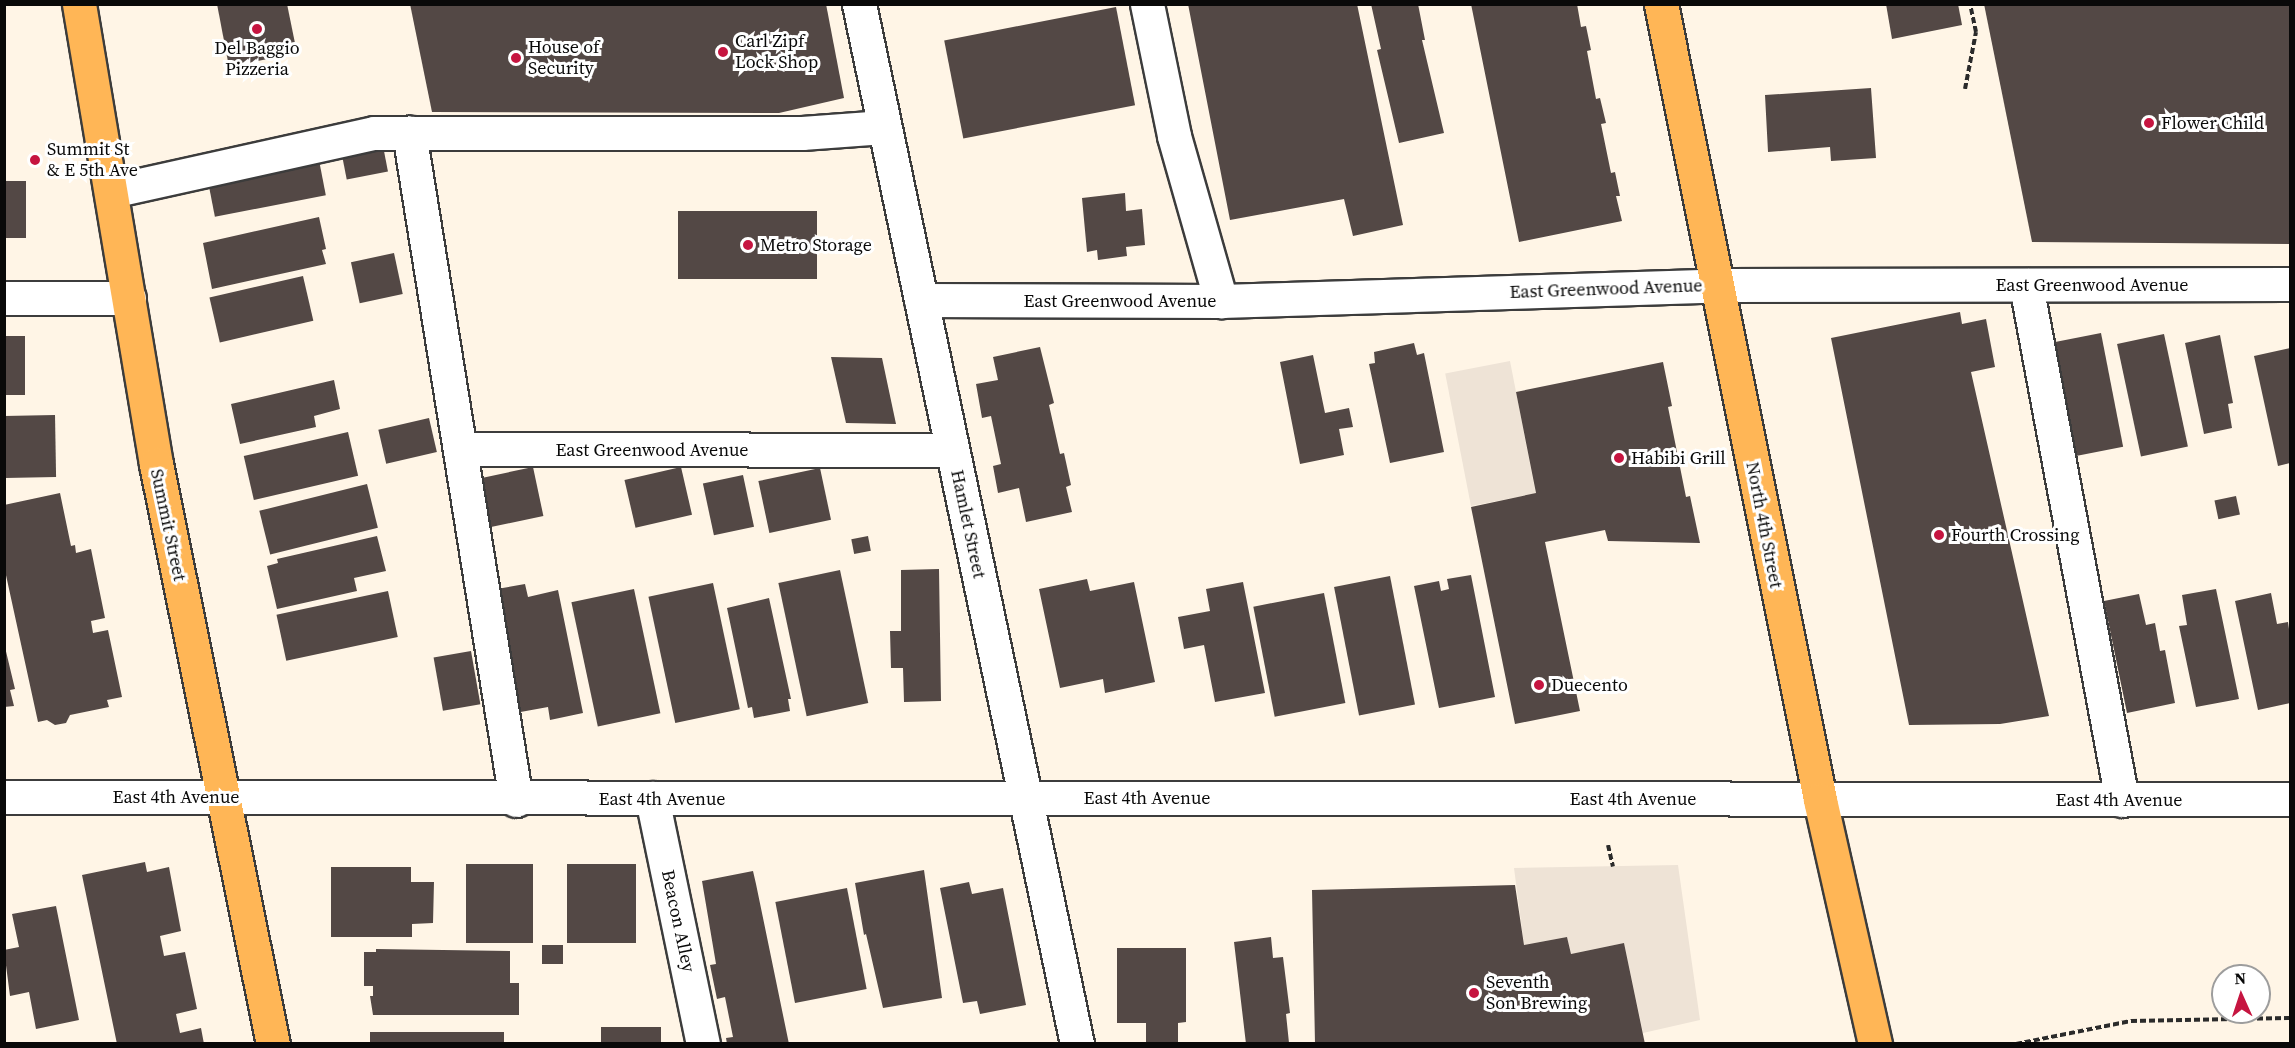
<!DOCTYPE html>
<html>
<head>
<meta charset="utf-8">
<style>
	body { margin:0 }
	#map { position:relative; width:2295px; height:1048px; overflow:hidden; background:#fff5e6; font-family:"Source Serif 4",serif }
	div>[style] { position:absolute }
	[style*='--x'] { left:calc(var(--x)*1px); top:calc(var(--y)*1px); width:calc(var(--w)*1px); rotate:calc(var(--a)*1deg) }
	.plaza>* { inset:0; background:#eee3d6; transform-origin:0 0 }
	.building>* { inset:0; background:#534845; transform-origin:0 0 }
	.path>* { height:4px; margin-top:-2px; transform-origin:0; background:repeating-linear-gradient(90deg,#2b2b2b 0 6px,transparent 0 9px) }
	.roads { filter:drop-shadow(2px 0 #3c3c3c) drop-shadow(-2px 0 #3c3c3c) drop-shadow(0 2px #3c3c3c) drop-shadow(0 -2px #3c3c3c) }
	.minor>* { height:33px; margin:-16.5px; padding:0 16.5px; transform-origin:16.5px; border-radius:16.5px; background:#fff }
	.major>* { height:33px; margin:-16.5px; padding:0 16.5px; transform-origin:16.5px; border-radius:16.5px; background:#ffb656 }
	.dots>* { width:16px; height:16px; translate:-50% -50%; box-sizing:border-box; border:3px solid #fff; border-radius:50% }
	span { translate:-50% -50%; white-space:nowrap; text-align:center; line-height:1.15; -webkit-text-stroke:6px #fff; paint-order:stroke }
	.poi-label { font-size:18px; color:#090909 }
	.left { translate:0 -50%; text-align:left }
	.street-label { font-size:18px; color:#090909 }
	.frame { position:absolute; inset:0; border:6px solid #090909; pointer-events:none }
	.north { position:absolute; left:2211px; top:964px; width:60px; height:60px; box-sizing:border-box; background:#fff; border:2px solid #9d9d9d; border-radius:50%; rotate:357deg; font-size:16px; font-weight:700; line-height:24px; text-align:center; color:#090909 }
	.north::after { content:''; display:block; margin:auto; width:21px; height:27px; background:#c61540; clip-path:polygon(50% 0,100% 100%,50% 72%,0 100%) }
</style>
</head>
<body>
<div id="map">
	<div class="plaza">
		<i style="left:1510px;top:361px;width:135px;height:66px;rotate:79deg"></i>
		<i style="clip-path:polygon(1678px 865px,1700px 1020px,1643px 1033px,1624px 943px,1571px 954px,1567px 937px,1524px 945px,1514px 868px)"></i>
	</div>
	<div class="building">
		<i style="clip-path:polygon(217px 4px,287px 4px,297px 53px,229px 67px)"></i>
		<i style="clip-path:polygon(410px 4px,826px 4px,844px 98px,779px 113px,432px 112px)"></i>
		<i style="clip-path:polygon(1188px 4px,1357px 4px,1403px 225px,1353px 236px,1344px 199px,1230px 220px)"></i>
		<i style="clip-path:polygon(1371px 4px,1418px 4px,1425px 40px,1422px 40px,1444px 133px,1399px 143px,1377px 50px,1381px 49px)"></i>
		<i style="clip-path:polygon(1471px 4px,1577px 4px,1581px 27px,1586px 26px,1591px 50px,1587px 51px,1596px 99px,1600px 98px,1606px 123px,1601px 124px,1611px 173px,1615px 172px,1620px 196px,1616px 196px,1622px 221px,1519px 242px)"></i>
		<i style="clip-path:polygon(1886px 4px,1958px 4px,1962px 25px,1892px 39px)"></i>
		<i style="clip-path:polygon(1984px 4px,2290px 4px,2290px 244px,2032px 242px)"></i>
		<i style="left:1116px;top:7px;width:100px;height:175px;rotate:79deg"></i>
		<i style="clip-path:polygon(1871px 88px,1876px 158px,1831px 161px,1830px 147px,1768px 152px,1765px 95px)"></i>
		<i style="left:383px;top:146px;width:26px;height:42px;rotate:79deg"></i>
		<i style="left:318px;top:155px;width:41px;height:113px;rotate:79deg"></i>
		<i style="left:4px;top:181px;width:22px;height:57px"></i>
		<i style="clip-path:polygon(1125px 193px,1126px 211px,1142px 209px,1145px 245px,1126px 247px,1127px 256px,1098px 260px,1097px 250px,1087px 252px,1082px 198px)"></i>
		<i style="left:678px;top:211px;width:139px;height:68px"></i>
		<i style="clip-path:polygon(319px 217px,326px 249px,322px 250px,326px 264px,212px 289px,203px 243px)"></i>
		<i style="left:394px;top:253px;width:42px;height:44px;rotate:78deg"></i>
		<i style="left:303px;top:276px;width:46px;height:96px;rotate:77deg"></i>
		<i style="clip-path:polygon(1960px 312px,1962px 324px,1986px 319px,1995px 367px,1971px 372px,2049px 716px,2000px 724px,1909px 725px,1831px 338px)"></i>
		<i style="left:2101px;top:333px;width:116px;height:48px;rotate:79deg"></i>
		<i style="left:2164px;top:334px;width:115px;height:48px;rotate:78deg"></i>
		<i style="clip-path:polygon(2220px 335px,2233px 403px,2228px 404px,2232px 428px,2204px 434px,2185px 343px)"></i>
		<i style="left:4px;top:336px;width:21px;height:59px"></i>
		<i style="clip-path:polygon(1414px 343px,1417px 355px,1424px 353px,1444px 452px,1390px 463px,1369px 364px,1375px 363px,1374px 352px)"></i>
		<i style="clip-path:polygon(1040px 347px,1054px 403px,1049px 405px,1060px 454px,1064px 453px,1071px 485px,1066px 487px,1072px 512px,1026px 522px,1019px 488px,998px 493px,993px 466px,1001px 464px,991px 416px,982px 418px,976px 384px,998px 380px,993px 357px)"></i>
		<i style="clip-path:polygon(2290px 348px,2290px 463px,2278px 466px,2254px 356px)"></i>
		<i style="clip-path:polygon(1313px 355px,1325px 413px,1349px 408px,1353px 427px,1339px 429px,1344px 455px,1300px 464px,1280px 362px)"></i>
		<i style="clip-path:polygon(831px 357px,882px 358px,896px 424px,846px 423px)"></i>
		<i style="clip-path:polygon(1663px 362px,1672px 406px,1668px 407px,1686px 497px,1690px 496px,1700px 543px,1608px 541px,1605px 530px,1545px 542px,1580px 711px,1515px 724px,1471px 507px,1536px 493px,1516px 392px)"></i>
		<i style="clip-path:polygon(334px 380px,340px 409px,314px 416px,316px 427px,240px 444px,231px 404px)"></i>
		<i style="left:55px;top:415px;width:62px;height:51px;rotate:89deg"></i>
		<i style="left:429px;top:418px;width:35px;height:52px;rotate:77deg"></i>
		<i style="left:348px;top:432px;width:45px;height:107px;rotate:77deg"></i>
		<i style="left:533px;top:467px;width:50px;height:56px;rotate:78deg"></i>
		<i style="left:681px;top:467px;width:49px;height:58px;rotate:77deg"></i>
		<i style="left:820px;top:468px;width:53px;height:63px;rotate:78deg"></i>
		<i style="left:743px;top:475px;width:53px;height:41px;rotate:78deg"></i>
		<i style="left:367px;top:484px;width:45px;height:111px;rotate:76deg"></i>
		<i style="clip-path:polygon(60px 493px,71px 546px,75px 545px,76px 553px,91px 549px,105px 618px,91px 621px,93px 633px,108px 630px,122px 697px,107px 700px,109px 707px,70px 715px,66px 723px,55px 725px,47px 720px,38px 722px,4px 566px,4px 505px)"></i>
		<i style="left:2236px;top:496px;width:19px;height:22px;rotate:78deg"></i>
		<i style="clip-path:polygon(377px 536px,386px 571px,354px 578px,357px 591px,277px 609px,267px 566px,278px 563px,277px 559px)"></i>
		<i style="left:868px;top:536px;width:15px;height:17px;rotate:79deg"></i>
		<i style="clip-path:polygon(939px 569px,941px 701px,904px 702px,903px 668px,891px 668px,890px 631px,901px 631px,901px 570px)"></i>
		<i style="left:840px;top:570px;width:136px;height:63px;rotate:78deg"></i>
		<i style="clip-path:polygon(1471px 575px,1495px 697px,1439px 708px,1414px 586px,1439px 581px,1441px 591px,1449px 589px,1447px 579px)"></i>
		<i style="left:1390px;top:576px;width:131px;height:57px;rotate:79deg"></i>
		<i style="clip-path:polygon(1087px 579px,1090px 591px,1134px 582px,1155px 682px,1105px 693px,1103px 679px,1060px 688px,1039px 589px)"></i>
		<i style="clip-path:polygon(1243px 582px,1265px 693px,1215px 702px,1204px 645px,1184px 649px,1178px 617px,1210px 611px,1206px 589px)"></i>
		<i style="left:713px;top:583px;width:129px;height:66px;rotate:78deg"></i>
		<i style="clip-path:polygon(525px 584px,528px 597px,558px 590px,583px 713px,550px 720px,548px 707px,515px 713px,491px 590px)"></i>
		<i style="left:634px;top:589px;width:127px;height:64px;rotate:78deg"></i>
		<i style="clip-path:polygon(2216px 589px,2239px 699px,2196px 707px,2179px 626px,2187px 625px,2182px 595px)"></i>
		<i style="left:388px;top:591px;width:47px;height:114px;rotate:78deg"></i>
		<i style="left:1324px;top:593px;width:112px;height:72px;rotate:79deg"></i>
		<i style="clip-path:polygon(2271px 593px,2277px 624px,2288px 622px,2290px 636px,2290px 703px,2258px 710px,2235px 601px)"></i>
		<i style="clip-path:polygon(2139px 594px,2146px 625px,2155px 623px,2160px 651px,2165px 650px,2175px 703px,2127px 713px,2104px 601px)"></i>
		<i style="clip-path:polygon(769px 598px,791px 699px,788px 699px,790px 711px,754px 718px,752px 707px,748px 708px,727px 608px)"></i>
		<i style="clip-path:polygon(4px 643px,15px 689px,10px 690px,14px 706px,4px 707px)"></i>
		<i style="left:471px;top:651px;width:54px;height:38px;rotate:80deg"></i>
		<i style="clip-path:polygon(145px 862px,147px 872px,169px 867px,181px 931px,160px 936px,164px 956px,185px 952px,197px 1009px,176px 1014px,180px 1033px,201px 1028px,204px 1044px,117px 1044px,82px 875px)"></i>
		<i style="left:466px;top:864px;width:67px;height:79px"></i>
		<i style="left:567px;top:864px;width:69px;height:79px"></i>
		<i style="clip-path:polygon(331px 867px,411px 867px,411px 882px,434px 882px,433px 923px,412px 924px,412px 937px,331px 937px)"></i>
		<i style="clip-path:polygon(924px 870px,942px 998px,883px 1008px,866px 934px,864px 935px,855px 883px)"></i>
		<i style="clip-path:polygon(753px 871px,756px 884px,789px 1044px,727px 1044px,726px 1038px,733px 1037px,725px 997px,717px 999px,710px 965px,716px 964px,702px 881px)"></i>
		<i style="clip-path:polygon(969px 882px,972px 894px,1003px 888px,1026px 1005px,980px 1014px,977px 1001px,963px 1003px,940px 888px)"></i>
		<i style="clip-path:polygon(1515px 885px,1524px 945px,1567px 937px,1571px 954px,1624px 943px,1645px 1044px,1315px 1044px,1312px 890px)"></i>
		<i style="left:847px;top:888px;width:103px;height:73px;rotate:79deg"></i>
		<i style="clip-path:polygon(56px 906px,79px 1020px,36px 1029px,29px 992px,10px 996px,4px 950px,19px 947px,12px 914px)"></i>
		<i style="clip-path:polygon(1271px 937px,1273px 958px,1283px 957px,1290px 1013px,1286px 1014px,1289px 1043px,1246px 1044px,1234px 942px)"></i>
		<i style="left:542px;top:945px;width:21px;height:19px"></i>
		<i style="clip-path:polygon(1117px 948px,1186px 948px,1186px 1022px,1178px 1023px,1178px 1044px,1146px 1044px,1146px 1023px,1117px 1023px)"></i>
		<i style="clip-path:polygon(376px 949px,510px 951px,510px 983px,519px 983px,519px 1015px,373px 1015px,370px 996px,373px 996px,373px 986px,364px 986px,364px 952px,376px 952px)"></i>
		<i style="left:601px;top:1027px;width:60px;height:17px"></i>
		<i style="left:370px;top:1032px;width:134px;height:12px"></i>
	</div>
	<div class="path">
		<i style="--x:1965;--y:89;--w:58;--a:-79.1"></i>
		<i style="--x:1976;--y:32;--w:29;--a:-102"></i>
		<i style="--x:1608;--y:845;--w:22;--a:77"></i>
		<i style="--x:2016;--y:1044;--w:117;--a:-11.3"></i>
		<i style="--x:2131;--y:1021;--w:159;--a:-1.1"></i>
	</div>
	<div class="roads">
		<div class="minor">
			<i style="--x:859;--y:4;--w:1063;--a:78.16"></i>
			<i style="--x:1147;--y:4;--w:135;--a:78.4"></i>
			<i style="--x:1174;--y:136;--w:172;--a:74.1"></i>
			<i style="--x:112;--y:191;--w:268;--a:-12.5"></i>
			<i style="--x:374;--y:133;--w:35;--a:0"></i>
			<i style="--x:2026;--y:285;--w:524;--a:79.44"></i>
			<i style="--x:4;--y:298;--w:125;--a:0"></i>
			<i style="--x:921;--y:300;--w:300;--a:0.2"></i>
			<i style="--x:1221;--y:301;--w:496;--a:-1.8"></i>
			<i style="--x:1717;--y:285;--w:573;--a:-0.1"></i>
			<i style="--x:460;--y:449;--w:492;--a:0.1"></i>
			<i style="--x:4;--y:797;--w:2286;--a:0.05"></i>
			<i style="--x:652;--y:798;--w:251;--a:78.3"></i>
			<i style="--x:516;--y:800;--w:676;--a:-99.11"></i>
			<i style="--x:409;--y:133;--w:393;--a:0"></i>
			<i style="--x:802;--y:133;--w:82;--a:-4.2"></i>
		</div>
		<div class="major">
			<i style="--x:79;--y:4;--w:466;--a:80.5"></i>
			<i style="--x:156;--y:464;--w:592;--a:78.6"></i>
			<i style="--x:1661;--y:4;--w:812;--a:78.7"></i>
			<i style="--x:1820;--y:800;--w:250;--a:77.3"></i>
		</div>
	</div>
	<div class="dots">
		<i style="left:257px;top:29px;background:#c61540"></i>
		<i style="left:723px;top:52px;background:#c61540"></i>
		<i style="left:516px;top:58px;background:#c61540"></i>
		<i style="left:2149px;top:123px;background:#c61540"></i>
		<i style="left:35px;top:160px;background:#c61540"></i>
		<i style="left:748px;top:245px;background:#c61540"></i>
		<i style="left:1619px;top:458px;background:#c61540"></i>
		<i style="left:1939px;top:535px;background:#c61540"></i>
		<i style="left:1539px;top:685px;background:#c61540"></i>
		<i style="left:1474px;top:993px;background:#c61540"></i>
	</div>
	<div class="poi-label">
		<span class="left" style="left:735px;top:52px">Carl Zipf<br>Lock Shop</span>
		<span class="left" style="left:528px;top:58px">House of<br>Security</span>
		<span style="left:257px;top:59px">Del Baggio<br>Pizzeria</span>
		<span class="left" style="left:2161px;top:123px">Flower Child</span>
		<span class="left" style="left:47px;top:160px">Summit St<br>&amp; E 5th Ave</span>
		<span class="left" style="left:760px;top:245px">Metro Storage</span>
		<span class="left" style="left:1631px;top:458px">Habibi Grill</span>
		<span class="left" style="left:1951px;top:535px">Fourth Crossing</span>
		<span class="left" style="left:1551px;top:685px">Duecento</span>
		<span class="left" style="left:1486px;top:993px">Seventh<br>Son Brewing</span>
	</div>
	<div class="street-label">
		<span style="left:2092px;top:285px">East Greenwood Avenue</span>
		<span style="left:1606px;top:289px;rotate:-2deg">East Greenwood Avenue</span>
		<span style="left:1120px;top:301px">East Greenwood Avenue</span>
		<span style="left:652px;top:450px">East Greenwood Avenue</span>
		<span style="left:968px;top:524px;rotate:78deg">Hamlet Street</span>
		<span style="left:168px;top:525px;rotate:78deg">Summit Street</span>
		<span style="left:1764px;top:525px;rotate:79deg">North 4th Street</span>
		<span style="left:176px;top:797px">East 4th Avenue</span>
		<span style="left:1147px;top:798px">East 4th Avenue</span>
		<span style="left:662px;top:799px">East 4th Avenue</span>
		<span style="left:1633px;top:799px">East 4th Avenue</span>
		<span style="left:2119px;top:800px">East 4th Avenue</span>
		<span style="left:678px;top:921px;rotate:78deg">Beacon Alley</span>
	</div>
	<div class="frame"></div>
	<div class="north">N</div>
</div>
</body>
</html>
